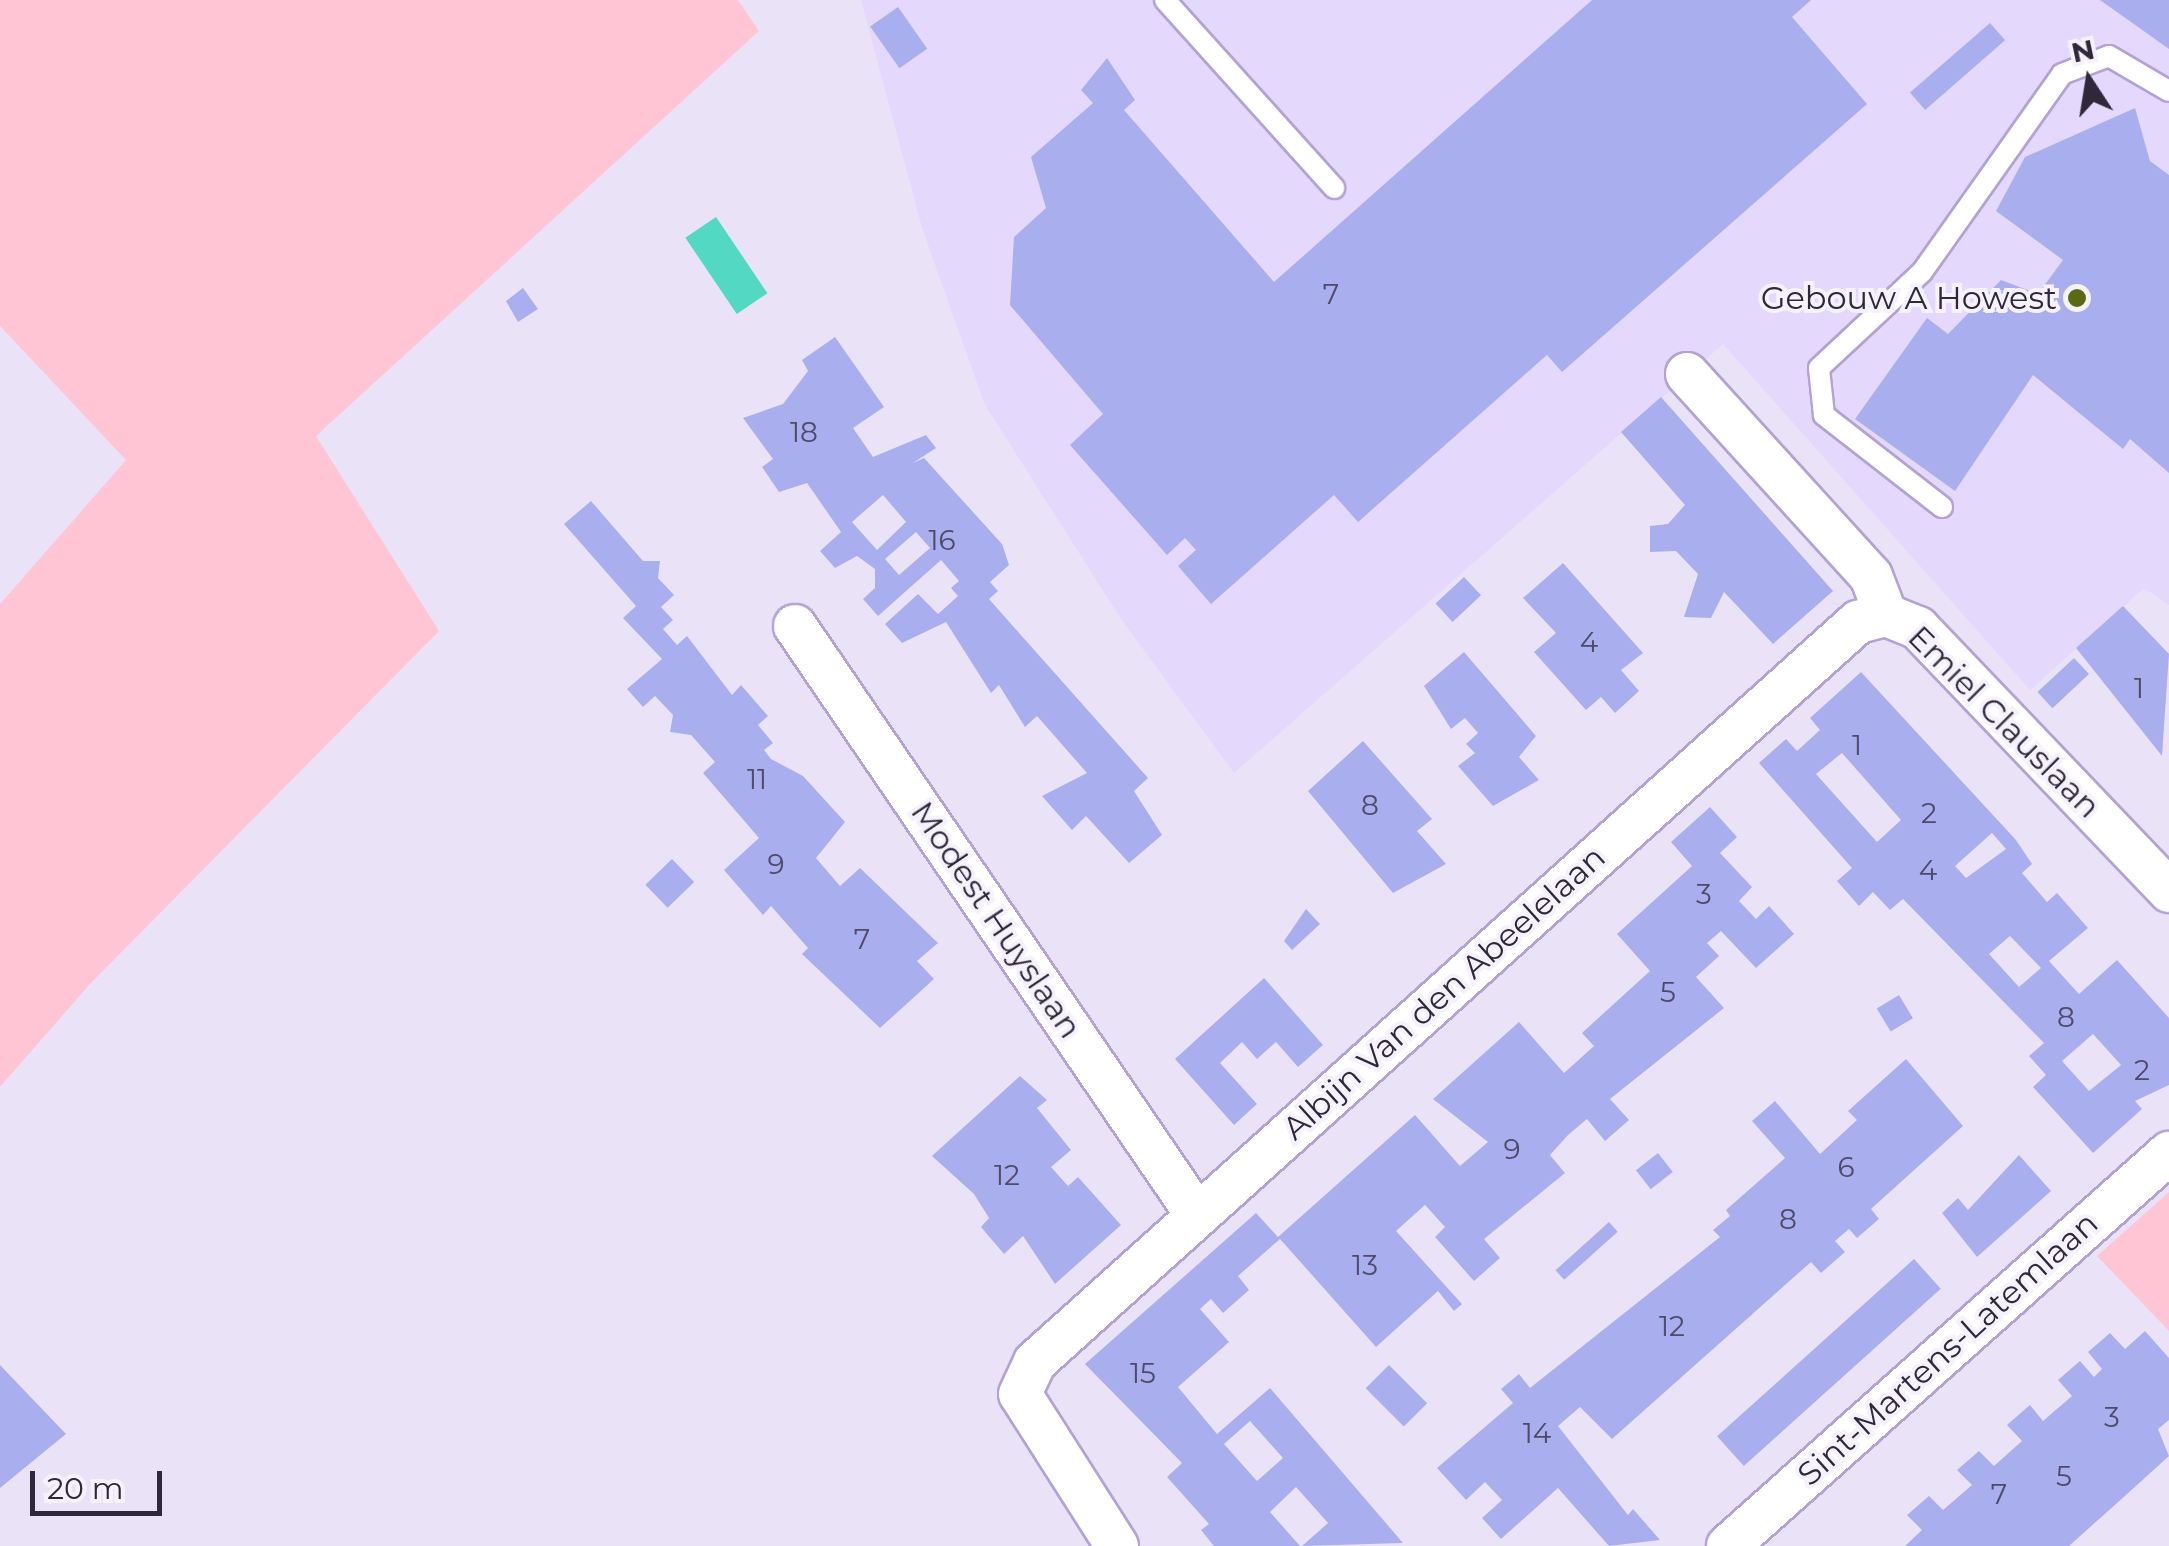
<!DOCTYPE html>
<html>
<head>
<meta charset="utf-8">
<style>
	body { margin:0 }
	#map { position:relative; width:2169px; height:1546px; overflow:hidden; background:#eae3f8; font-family:Montserrat,sans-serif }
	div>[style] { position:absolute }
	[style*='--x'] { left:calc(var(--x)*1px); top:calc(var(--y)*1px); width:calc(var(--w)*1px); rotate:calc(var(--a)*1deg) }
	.built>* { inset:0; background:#e4d8fc }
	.green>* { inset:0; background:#ffc5d5 }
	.water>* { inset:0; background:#52d8c3; transform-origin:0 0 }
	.building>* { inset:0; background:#a9afee; transform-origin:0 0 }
	.roads { filter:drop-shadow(2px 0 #b3a2d3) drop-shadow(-2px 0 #b3a2d3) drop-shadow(0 2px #b3a2d3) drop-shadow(0 -2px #b3a2d3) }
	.lane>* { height:20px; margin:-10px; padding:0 10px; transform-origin:10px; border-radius:10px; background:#fff }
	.street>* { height:42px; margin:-21px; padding:0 21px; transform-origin:21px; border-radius:21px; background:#fff }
	.dots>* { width:28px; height:28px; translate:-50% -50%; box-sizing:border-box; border:5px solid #f6f2fd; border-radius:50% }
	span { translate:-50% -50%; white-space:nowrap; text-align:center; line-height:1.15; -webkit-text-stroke:8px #f6f2fd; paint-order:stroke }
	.number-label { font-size:28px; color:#4e4a68 }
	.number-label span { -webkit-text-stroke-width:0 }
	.poi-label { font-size:32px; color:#2f283b }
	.right { translate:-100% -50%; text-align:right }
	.street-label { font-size:32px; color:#2f283b }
	.north { position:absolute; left:2039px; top:30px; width:100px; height:100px; -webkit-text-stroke:8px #f6f2fd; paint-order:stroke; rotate:348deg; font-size:28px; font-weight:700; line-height:40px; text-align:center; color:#2f283b }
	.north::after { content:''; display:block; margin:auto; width:35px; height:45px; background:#2f283b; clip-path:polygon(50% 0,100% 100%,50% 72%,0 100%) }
	.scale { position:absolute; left:30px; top:1471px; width:132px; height:45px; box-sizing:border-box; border:5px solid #2f283b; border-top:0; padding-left:12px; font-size:30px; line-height:35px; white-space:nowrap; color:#2f283b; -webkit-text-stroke:8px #f6f2fd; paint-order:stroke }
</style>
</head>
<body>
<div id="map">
	<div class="built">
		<i style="clip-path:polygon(861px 0,2169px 0,2169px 605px,2144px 588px,2030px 690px,1723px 344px,1234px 773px,1121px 619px,985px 405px,922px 228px)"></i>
	</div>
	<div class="green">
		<i style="clip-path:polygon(0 0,738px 0,759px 31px,316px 436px,439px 631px,90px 984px,0 1087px,0 604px,126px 460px,0 326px)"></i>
		<i style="clip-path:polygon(2169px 1192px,2169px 1331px,2097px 1256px)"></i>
	</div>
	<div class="water">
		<i style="left:716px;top:217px;width:92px;height:37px;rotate:56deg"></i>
	</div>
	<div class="building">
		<i style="clip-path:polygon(1592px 0,1811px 0,1792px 17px,1867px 104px,1562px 372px,1547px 355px,1358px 522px,1334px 495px,1211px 604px,1178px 566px,1196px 550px,1185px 538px,1167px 555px,1070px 445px,1103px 414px,1010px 305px,1014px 237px,1046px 208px,1031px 157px,1093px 103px,1081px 90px,1107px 58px,1135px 100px,1124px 110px,1274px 282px)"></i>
		<i style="clip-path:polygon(2100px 0,2169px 0,2169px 49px)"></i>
		<i style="left:898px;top:7px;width:51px;height:34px;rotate:55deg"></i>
		<i style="left:1990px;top:23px;width:23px;height:106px;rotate:49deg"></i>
		<i style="clip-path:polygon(2135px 108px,2150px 161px,2169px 175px,2169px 473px,2130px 439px,2123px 449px,2033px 375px,1955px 491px,1855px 419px,1927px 318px,1948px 334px,2001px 280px,2038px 294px,2063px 260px,1996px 211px,2025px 157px)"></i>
		<i style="clip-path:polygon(523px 288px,538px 309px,518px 322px,506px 301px)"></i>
		<i style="clip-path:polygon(evenodd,835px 337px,884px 407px,853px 428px,873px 457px,926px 435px,936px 448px,913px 463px,924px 458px,1002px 544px,1009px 565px,990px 582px,998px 591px,989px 599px,1148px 778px,1134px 791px,1162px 835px,1129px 863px,1086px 816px,1072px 830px,1042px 796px,1087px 773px,1037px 716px,1025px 727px,999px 685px,991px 693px,946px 622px,902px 643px,885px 624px,918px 594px,938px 614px,958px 596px,951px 588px,959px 581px,941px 560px,878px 616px,863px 599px,875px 588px,875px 569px,857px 556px,835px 568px,820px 551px,841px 532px,807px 483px,779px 492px,762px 467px,773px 459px,743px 418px,783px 404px,808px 371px,802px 360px,835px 337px,883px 495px,906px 522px,877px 550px,852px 522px,883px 495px,835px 337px,916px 532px,930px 548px,899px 575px,885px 559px,916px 532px)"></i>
		<i style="clip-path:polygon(1661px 397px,1833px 591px,1773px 644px,1724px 592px,1711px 618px,1684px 617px,1698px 574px,1676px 551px,1650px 552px,1650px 526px,1668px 524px,1685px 505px,1621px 432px)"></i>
		<i style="clip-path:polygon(591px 501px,643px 561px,660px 561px,658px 578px,674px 595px,661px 607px,673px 620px,663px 629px,677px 645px,687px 636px,732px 695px,741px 685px,768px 716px,758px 725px,773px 743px,764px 750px,771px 759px,803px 776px,845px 822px,816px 858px,840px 886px,860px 868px,938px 943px,917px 961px,934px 979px,880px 1028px,802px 954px,808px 948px,771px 906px,763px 915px,724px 870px,759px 838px,703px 773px,715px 762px,691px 735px,670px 732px,673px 715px,655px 696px,643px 707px,627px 689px,662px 659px,623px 618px,636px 606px,564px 524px)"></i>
		<i style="clip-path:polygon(1563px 563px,1643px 653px,1621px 670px,1639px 691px,1615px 713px,1601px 697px,1586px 710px,1534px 652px,1556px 633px,1523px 598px)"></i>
		<i style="left:1464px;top:577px;width:25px;height:39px;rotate:47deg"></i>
		<i style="clip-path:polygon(2123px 606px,2169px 654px,2162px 756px,2076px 648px)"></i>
		<i style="clip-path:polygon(1464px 652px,1536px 736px,1519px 757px,1539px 780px,1493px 806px,1458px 766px,1475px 753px,1466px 744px,1478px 733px,1465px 718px,1451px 729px,1424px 686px)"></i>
		<i style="left:2074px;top:658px;width:22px;height:50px;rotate:47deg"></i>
		<i style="clip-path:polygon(evenodd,1861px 672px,2016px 840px,2032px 864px,2022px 873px,2047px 902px,2057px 893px,2088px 928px,2049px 961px,2079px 994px,2117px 960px,2169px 1018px,2169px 1085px,2135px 1101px,2142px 1109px,2093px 1153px,2033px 1087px,2046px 1075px,2029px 1056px,2044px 1043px,1903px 899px,1890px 910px,1873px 892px,1859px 906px,1837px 881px,1852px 868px,1759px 763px,1786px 739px,1797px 751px,1820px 730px,1810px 718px,1861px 672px,1842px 753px,1901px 820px,1877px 842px,1816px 774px,1842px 753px,1861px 672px,1992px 833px,2006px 849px,1966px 878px,1955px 866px,1992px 833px,1861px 672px,2010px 936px,2041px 968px,2019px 987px,1989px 954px,2010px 936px,1861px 672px,2093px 1034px,2121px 1065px,2089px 1091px,2062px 1061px,2093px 1034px)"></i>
		<i style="clip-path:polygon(1363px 741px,1432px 819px,1417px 831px,1446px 864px,1393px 893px,1308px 791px)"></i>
		<i style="clip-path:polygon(evenodd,1710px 807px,1737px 837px,1720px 853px,1752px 887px,1739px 901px,1756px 919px,1769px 906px,1794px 934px,1756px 968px,1721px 931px,1707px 943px,1719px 956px,1696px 977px,1724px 1008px,1610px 1099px,1629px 1120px,1605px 1141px,1587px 1119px,1568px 1135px,1550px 1155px,1565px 1173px,1484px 1239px,1500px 1258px,1474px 1281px,1435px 1237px,1445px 1227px,1425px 1205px,1396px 1231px,1462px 1304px,1454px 1311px,1438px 1291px,1376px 1347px,1280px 1239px,1238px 1276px,1249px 1290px,1223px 1313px,1211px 1299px,1200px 1309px,1229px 1342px,1178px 1387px,1217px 1434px,1270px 1388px,1403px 1543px,1302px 1546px,1328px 1523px,1296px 1487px,1270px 1512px,1300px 1546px,1214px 1546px,1201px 1530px,1209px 1524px,1167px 1477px,1182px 1463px,1085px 1364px,1256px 1213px,1278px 1237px,1415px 1115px,1460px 1166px,1488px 1142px,1433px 1099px,1519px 1022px,1564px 1073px,1594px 1046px,1582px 1033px,1650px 971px,1617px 934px,1692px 866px,1671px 842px,1710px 807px,1250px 1421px,1283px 1458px,1257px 1481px,1224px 1444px,1250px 1421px)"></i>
		<i style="left:672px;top:859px;width:32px;height:37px;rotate:46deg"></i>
		<i style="clip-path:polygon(1306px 909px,1320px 924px,1292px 950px,1284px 941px)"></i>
		<i style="clip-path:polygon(1264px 978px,1323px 1045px,1298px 1067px,1276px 1042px,1257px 1059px,1242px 1042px,1220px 1063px,1257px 1104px,1234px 1125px,1175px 1059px)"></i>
		<i style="left:1899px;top:995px;width:27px;height:26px;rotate:59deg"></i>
		<i style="clip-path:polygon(1906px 1059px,1963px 1126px,1871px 1209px,1879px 1219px,1857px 1238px,1849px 1229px,1835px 1241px,1845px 1252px,1821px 1273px,1811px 1262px,1612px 1439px,1580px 1407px,1558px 1426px,1628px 1515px,1633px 1509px,1660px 1540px,1609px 1546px,1558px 1488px,1501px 1539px,1482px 1518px,1502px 1500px,1485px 1482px,1466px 1500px,1437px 1468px,1513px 1403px,1501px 1389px,1519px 1374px,1530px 1388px,1720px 1237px,1713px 1230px,1730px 1216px,1726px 1210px,1785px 1158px,1752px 1121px,1775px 1101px,1820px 1154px,1857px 1120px,1848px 1111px)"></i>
		<i style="clip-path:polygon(1020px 1076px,1047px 1100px,1037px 1108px,1071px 1150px,1051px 1167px,1068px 1186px,1078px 1177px,1121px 1225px,1055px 1284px,1023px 1236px,1004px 1254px,981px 1227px,989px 1218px,974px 1194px,932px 1156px)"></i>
		<i style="left:1658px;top:1153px;width:24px;height:28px;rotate:52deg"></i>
		<i style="clip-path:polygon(2019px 1155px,2051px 1191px,1977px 1257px,1942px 1213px,1958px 1198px,1968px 1210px)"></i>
		<i style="left:1609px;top:1222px;width:13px;height:72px;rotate:48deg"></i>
		<i style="left:1914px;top:1259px;width:40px;height:265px;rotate:48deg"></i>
		<i style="clip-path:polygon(2145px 1331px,2169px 1358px,2169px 1420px,2158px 1429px,2169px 1456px,2126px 1495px,2069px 1546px,1905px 1546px,1922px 1530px,1907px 1515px,1929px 1496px,1943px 1510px,1972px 1485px,1957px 1470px,1979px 1451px,1994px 1466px,2022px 1441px,2007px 1425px,2030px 1405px,2043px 1421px,2072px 1396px,2058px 1380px,2080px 1361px,2094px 1377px,2102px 1369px,2088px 1352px,2110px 1333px,2125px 1349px)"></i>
		<i style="clip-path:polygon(0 1365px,66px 1434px,0 1488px)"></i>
		<i style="left:1389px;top:1365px;width:54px;height:33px;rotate:45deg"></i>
	</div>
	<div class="roads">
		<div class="lane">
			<i style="--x:1165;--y:0;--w:253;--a:48"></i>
			<i style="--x:1942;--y:507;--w:150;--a:-142.1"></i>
			<i style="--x:1824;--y:415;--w:47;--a:-96.1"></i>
			<i style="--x:1819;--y:368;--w:141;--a:-43"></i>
			<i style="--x:1922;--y:272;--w:242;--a:-54.7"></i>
			<i style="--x:2062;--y:74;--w:50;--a:-21"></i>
			<i style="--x:2109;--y:56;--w:69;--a:30.3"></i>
		</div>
		<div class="street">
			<i style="--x:1687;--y:374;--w:273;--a:47.7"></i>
			<i style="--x:1871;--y:576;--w:42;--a:69"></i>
			<i style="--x:795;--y:626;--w:713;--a:55.69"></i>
			<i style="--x:1117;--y:1546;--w:180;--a:-122.5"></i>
			<i style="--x:1020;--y:1394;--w:35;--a:-65"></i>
			<i style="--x:1035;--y:1362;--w:1107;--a:-41.96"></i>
			<i style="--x:1858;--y:622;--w:29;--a:-14"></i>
			<i style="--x:1886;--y:615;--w:35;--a:22"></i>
			<i style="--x:1918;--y:628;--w:364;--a:46.3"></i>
			<i style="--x:1728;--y:1546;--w:591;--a:-41.71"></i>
		</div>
	</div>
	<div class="dots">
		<i style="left:2077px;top:298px;background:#596914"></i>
	</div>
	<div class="number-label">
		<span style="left:1331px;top:294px">7</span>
		<span style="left:804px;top:432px">18</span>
		<span style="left:942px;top:540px">16</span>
		<span style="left:1589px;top:642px">4</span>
		<span style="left:2139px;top:688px">1</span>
		<span style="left:1857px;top:745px">1</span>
		<span style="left:757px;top:779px">11</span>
		<span style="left:1370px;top:805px">8</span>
		<span style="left:1929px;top:813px">2</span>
		<span style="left:776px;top:864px">9</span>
		<span style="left:1928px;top:870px">4</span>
		<span style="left:1704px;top:894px">3</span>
		<span style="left:862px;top:939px">7</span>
		<span style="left:1668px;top:992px">5</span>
		<span style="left:2066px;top:1017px">8</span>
		<span style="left:2142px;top:1070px">2</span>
		<span style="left:1512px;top:1149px">9</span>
		<span style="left:1846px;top:1167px">6</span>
		<span style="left:1007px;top:1175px">12</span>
		<span style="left:1788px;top:1219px">8</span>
		<span style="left:1365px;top:1265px">13</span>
		<span style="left:1672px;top:1326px">12</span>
		<span style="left:1143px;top:1373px">15</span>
		<span style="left:2112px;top:1417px">3</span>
		<span style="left:1537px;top:1433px">14</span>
		<span style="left:2064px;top:1476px">5</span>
		<span style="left:1999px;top:1494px">7</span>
	</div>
	<div class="poi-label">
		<span class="right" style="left:2057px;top:298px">Gebouw A Howest</span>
	</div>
	<div class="street-label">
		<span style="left:2004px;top:722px;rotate:45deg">Emiel Clauslaan</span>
		<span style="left:996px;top:920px;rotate:56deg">Modest Huyslaan</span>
		<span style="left:1444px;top:993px;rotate:-42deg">Albijn Van den Abeelelaan</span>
		<span style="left:1948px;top:1349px;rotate:-42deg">Sint-Martens-Latemlaan</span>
	</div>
	<div class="north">N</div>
	<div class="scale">20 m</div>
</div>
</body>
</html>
